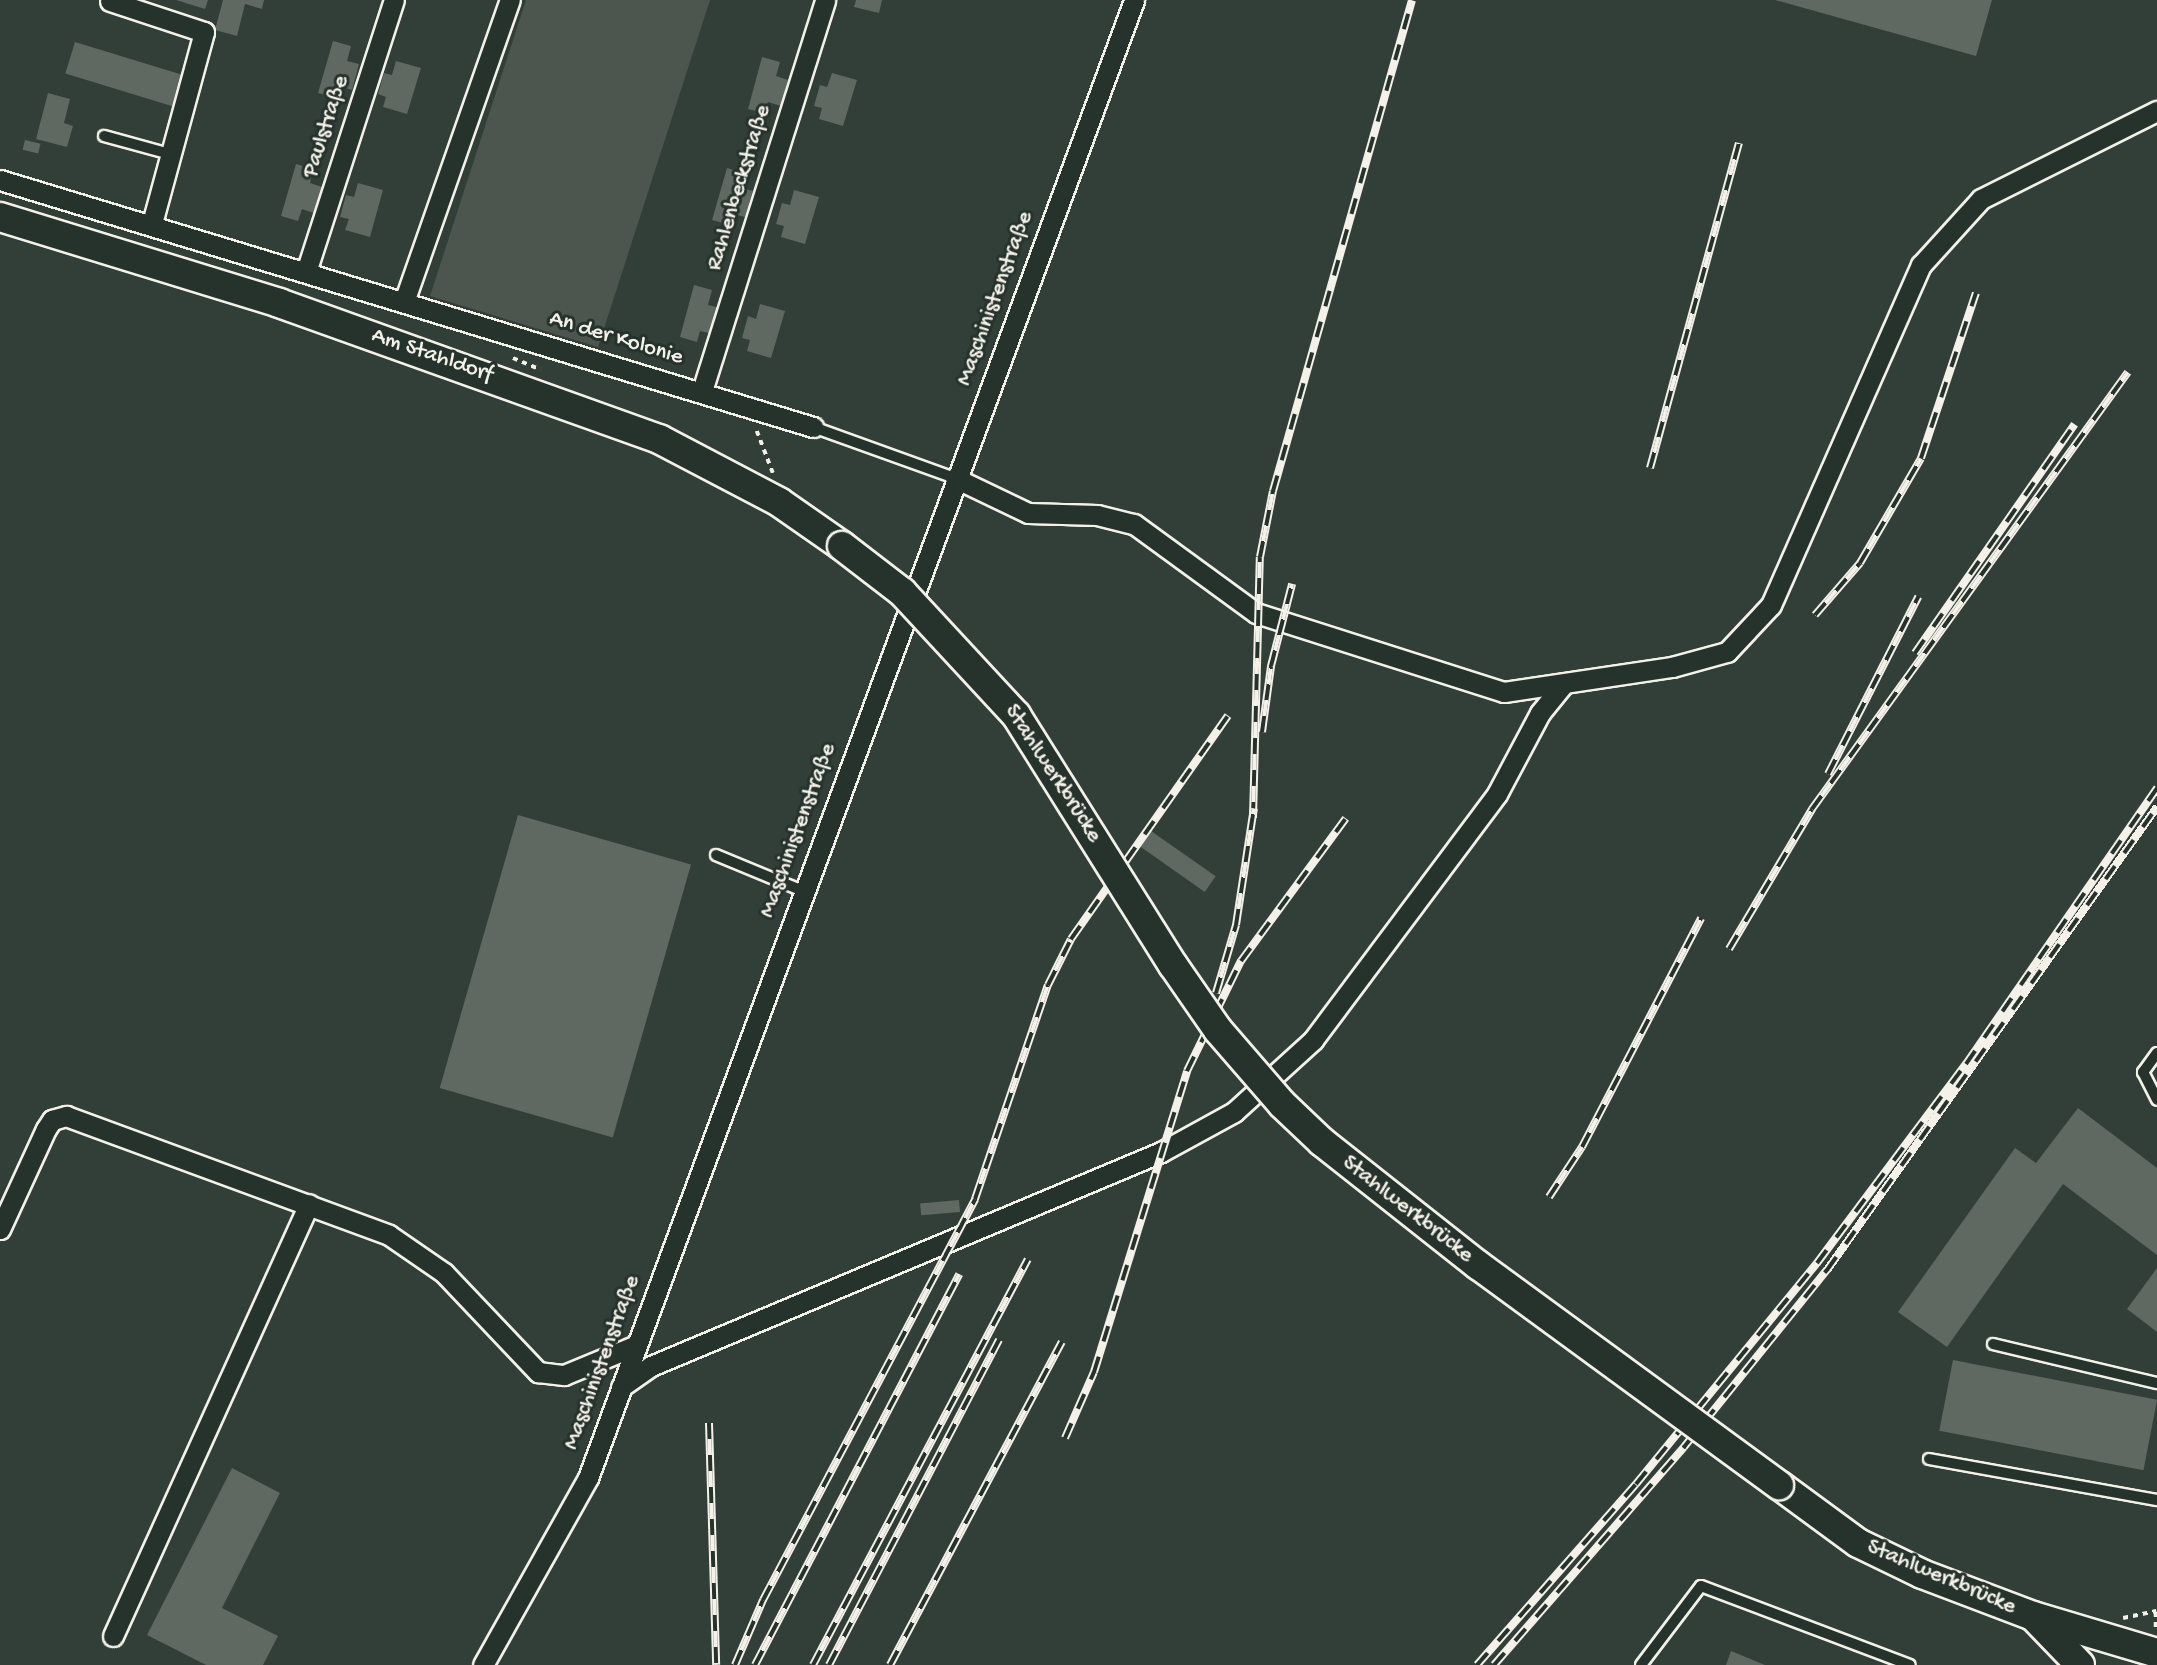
<!DOCTYPE html>
<html>
<head>
<meta charset="utf-8">
<style>
	body { margin:0 }
	#map { position:relative; width:2157px; height:1665px; overflow:hidden; background:#323e38; font-family:"Gochi Hand",sans-serif }
	div>[style] { position:absolute }
	[style*='--x'] { left:calc(var(--x)*1px); top:calc(var(--y)*1px); width:calc(var(--w)*1px); rotate:calc(var(--a)*1deg) }
	.green>* { inset:0; background:#4c564f }
	.building>* { inset:0; background:#5f6861; transform-origin:0 0 }
	.path>* { height:3.5px; margin-top:-1.75px; transform-origin:0; background:repeating-linear-gradient(90deg,#f4f1e8 0 5px,transparent 0 10px) }
	.roads { filter:drop-shadow(2px 0 #f4f1e8) drop-shadow(-2px 0 #f4f1e8) drop-shadow(0 2px #f4f1e8) drop-shadow(0 -2px #f4f1e8) }
	.service>* { height:10px; margin:-5px; padding:0 5px; transform-origin:5px; border-radius:5px; background:#26332d }
	.minor>* { height:19px; margin:-9.5px; padding:0 9.5px; transform-origin:9.5px; border-radius:9.5px; background:#26332d }
	.secondary>* { height:28px; margin:-14px; padding:0 14px; transform-origin:14px; border-radius:14px; background:#26332d }
	.rail>* { height:8px; margin-top:-4px; transform-origin:0; background:repeating-linear-gradient(90deg,#26332d 0 16px,#f4f1e8 0 32px); box-sizing:border-box; border-block:2px solid #f4f1e8 }
	.bridges { filter:drop-shadow(2px 0 #f4f1e8) drop-shadow(-2px 0 #f4f1e8) drop-shadow(0 2px #f4f1e8) drop-shadow(0 -2px #f4f1e8) }
	.secondary-bridge>* { height:28px; margin:-14px; padding:0 14px; transform-origin:14px; border-radius:14px; background:#26332d }
	span { translate:-50% -50%; white-space:nowrap; text-align:center; line-height:1.15; -webkit-text-stroke:6px #26332d; paint-order:stroke }
	.street-label { font-size:23px; color:#f4f1e8 }
</style>
</head>
<body>
<div id="map">
	<div class="green">
		<i style="clip-path:polygon(526px 0,710px 0,598px 347px,430px 296px)"></i>
	</div>
	<div class="building">
		<i style="clip-path:polygon(176px 0,208px 0,205px 9px)"></i>
		<i style="clip-path:polygon(223px 0,264px 0,262px 9px,245px 4px,237px 36px,215px 30px)"></i>
		<i style="clip-path:polygon(856px 0,882px 0,879px 13px,854px 7px)"></i>
		<i style="clip-path:polygon(1775px 0,1992px 0,1976px 56px)"></i>
		<i style="clip-path:polygon(333px 41px,351px 46px,347px 61px,359px 64px,352px 90px,339px 86px,336px 98px,318px 93px)"></i>
		<i style="left:75px;top:42px;width:112px;height:33px;rotate:17deg"></i>
		<i style="clip-path:polygon(762px 57px,780px 62px,776px 76px,788px 80px,781px 106px,768px 102px,765px 113px,748px 109px)"></i>
		<i style="clip-path:polygon(396px 61px,421px 68px,407px 114px,383px 107px,386px 97px,378px 94px,384px 73px,392px 75px)"></i>
		<i style="clip-path:polygon(832px 73px,857px 80px,843px 126px,819px 119px,822px 108px,814px 106px,820px 85px,827px 87px)"></i>
		<i style="clip-path:polygon(48px 93px,70px 99px,64px 123px,73px 126px,67px 147px,36px 139px)"></i>
		<i style="left:25px;top:140px;width:16px;height:10px;rotate:14deg"></i>
		<i style="clip-path:polygon(296px 164px,313px 169px,310px 183px,322px 187px,314px 213px,302px 209px,298px 221px,281px 216px)"></i>
		<i style="clip-path:polygon(727px 168px,744px 173px,741px 188px,753px 191px,745px 217px,733px 214px,730px 225px,712px 220px)"></i>
		<i style="clip-path:polygon(358px 183px,383px 190px,370px 237px,345px 230px,349px 219px,340px 217px,346px 195px,354px 197px)"></i>
		<i style="clip-path:polygon(794px 190px,819px 197px,805px 244px,781px 237px,784px 226px,776px 224px,782px 203px,790px 205px)"></i>
		<i style="clip-path:polygon(694px 285px,712px 290px,708px 305px,720px 308px,713px 334px,700px 331px,697px 342px,680px 337px)"></i>
		<i style="clip-path:polygon(760px 304px,785px 311px,771px 358px,747px 351px,750px 340px,742px 338px,748px 316px,756px 319px)"></i>
		<i style="left:518px;top:815px;width:180px;height:284px;rotate:16deg"></i>
		<i style="left:1151px;top:831px;width:79px;height:19px;rotate:35deg"></i>
		<i style="clip-path:polygon(2078px 1108px,2157px 1168px,2157px 1255px,2063px 1184px,1947px 1347px,1898px 1312px,2015px 1148px,2036px 1163px)"></i>
		<i style="left:959px;top:1200px;width:12px;height:39px;rotate:85deg"></i>
		<i style="clip-path:polygon(2157px 1268px,2157px 1332px,2127px 1309px)"></i>
		<i style="left:1953px;top:1360px;width:208px;height:72px;rotate:11deg"></i>
		<i style="clip-path:polygon(232px 1468px,280px 1493px,222px 1608px,278px 1636px,263px 1665px,206px 1665px,147px 1635px)"></i>
		<i style="clip-path:polygon(1731px 1651px,1765px 1665px,1726px 1665px)"></i>
	</div>
	<div class="path">
		<i style="--x:513;--y:358;--w:30;--a:23"></i>
		<i style="--x:757;--y:431;--w:45;--a:69.1"></i>
		<i style="--x:2156;--y:1612;--w:17;--a:90"></i>
		<i style="--x:2123;--y:1618;--w:34;--a:-12"></i>
	</div>
	<div class="roads">
		<div class="service">
			<i style="--x:104;--y:136;--w:68;--a:15.3"></i>
			<i style="--x:813;--y:427;--w:151;--a:19.8"></i>
			<i style="--x:716;--y:855;--w:94;--a:22.5"></i>
			<i style="--x:2157;--y:1053;--w:24;--a:126"></i>
			<i style="--x:2143;--y:1072;--w:31;--a:63"></i>
			<i style="--x:1993;--y:1344;--w:169;--a:13.4"></i>
			<i style="--x:1929;--y:1459;--w:232;--a:10.2"></i>
			<i style="--x:1641;--y:1665;--w:99;--a:-52.8"></i>
			<i style="--x:1701;--y:1586;--w:223;--a:20.7"></i>
		</div>
		<div class="minor">
			<i style="--x:110;--y:1;--w:99;--a:18.3"></i>
			<i style="--x:204;--y:32;--w:199;--a:105.2"></i>
			<i style="--x:0;--y:180;--w:850;--a:16.9"></i>
			<i style="--x:307;--y:269;--w:283;--a:-72.1"></i>
			<i style="--x:405;--y:299;--w:317;--a:-70.7"></i>
			<i style="--x:702;--y:391;--w:410;--a:-72.5"></i>
			<i style="--x:955;--y:478;--w:81;--a:25.6"></i>
			<i style="--x:1028;--y:513;--w:69;--a:1.7"></i>
			<i style="--x:1097;--y:515;--w:38;--a:14"></i>
			<i style="--x:1134;--y:524;--w:151;--a:36.1"></i>
			<i style="--x:1256;--y:613;--w:260;--a:17.7"></i>
			<i style="--x:1504;--y:692;--w:170;--a:-8.5"></i>
			<i style="--x:1672;--y:667;--w:57;--a:-15.3"></i>
			<i style="--x:1727;--y:652;--w:64;--a:-46.9"></i>
			<i style="--x:1771;--y:605;--w:372;--a:-66.2"></i>
			<i style="--x:1921;--y:265;--w:89;--a:-47.7"></i>
			<i style="--x:1981;--y:199;--w:197;--a:-26.6"></i>
			<i style="--x:0;--y:1229;--w:110;--a:-65.3"></i>
			<i style="--x:46;--y:1129;--w:11;--a:-56"></i>
			<i style="--x:52;--y:1120;--w:15;--a:-16"></i>
			<i style="--x:66;--y:1116;--w:344;--a:20.2"></i>
			<i style="--x:389;--y:1235;--w:67;--a:34.6"></i>
			<i style="--x:444;--y:1273;--w:137;--a:46.5"></i>
			<i style="--x:538;--y:1372;--w:26;--a:7"></i>
			<i style="--x:564;--y:1375;--w:76;--a:-22.5"></i>
			<i style="--x:621;--y:1387;--w:37;--a:-35"></i>
			<i style="--x:651;--y:1366;--w:553;--a:-22.76"></i>
			<i style="--x:1161;--y:1152;--w:83;--a:-28.7"></i>
			<i style="--x:1234;--y:1112;--w:107;--a:-42.3"></i>
			<i style="--x:1313;--y:1040;--w:307;--a:-53.2"></i>
			<i style="--x:1497;--y:794;--w:92;--a:-62"></i>
			<i style="--x:1540;--y:713;--w:38;--a:-51"></i>
			<i style="--x:113;--y:1636;--w:474;--a:-65.6"></i>
			<i style="--x:483;--y:1665;--w:214;--a:-60.7"></i>
			<i style="--x:588;--y:1478;--w:1576;--a:-69.72"></i>
		</div>
		<div class="secondary">
			<i style="--x:0;--y:217;--w:292;--a:17.1"></i>
			<i style="--x:279;--y:303;--w:404;--a:19.7"></i>
			<i style="--x:659;--y:439;--w:136;--a:27.7"></i>
			<i style="--x:779;--y:502;--w:77;--a:34.9"></i>
			<i style="--x:1779;--y:1485;--w:98;--a:36.3"></i>
			<i style="--x:1858;--y:1543;--w:71;--a:25.8"></i>
			<i style="--x:1922;--y:1574;--w:119;--a:20.7"></i>
			<i style="--x:2033;--y:1616;--w:129;--a:16.6"></i>
			<i style="--x:2035;--y:1618;--w:65;--a:46.2"></i>
		</div>
	</div>
	<div class="rail">
		<i style="--x:1650;--y:468;--w:337;--a:-74.7"></i>
		<i style="--x:1815;--y:615;--w:69;--a:-49.1"></i>
		<i style="--x:1860;--y:563;--w:121;--a:-59.8"></i>
		<i style="--x:1921;--y:458;--w:174;--a:-71.6"></i>
		<i style="--x:1915;--y:653;--w:279;--a:-55.1"></i>
		<i style="--x:1262;--y:732;--w:67;--a:-82.2"></i>
		<i style="--x:1271;--y:666;--w:85;--a:-75.6"></i>
		<i style="--x:1828;--y:774;--w:199;--a:-63"></i>
		<i style="--x:1253;--y:818;--w:261;--a:-88.5"></i>
		<i style="--x:1260;--y:557;--w:67;--a:-78.9"></i>
		<i style="--x:1273;--y:491;--w:510;--a:-74.19"></i>
		<i style="--x:1729;--y:949;--w:163;--a:-59.3"></i>
		<i style="--x:1812;--y:809;--w:539;--a:-54.13"></i>
		<i style="--x:1216;--y:993;--w:71;--a:-73.6"></i>
		<i style="--x:1236;--y:925;--w:118;--a:-81.3"></i>
		<i style="--x:1549;--y:1197;--w:60;--a:-56.6"></i>
		<i style="--x:1582;--y:1147;--w:258;--a:-62.5"></i>
		<i style="--x:709;--y:1423;--w:242;--a:88.3"></i>
		<i style="--x:1065;--y:1438;--w:72;--a:-66.3"></i>
		<i style="--x:1094;--y:1372;--w:315;--a:-72.8"></i>
		<i style="--x:1187;--y:1071;--w:123;--a:-63.9"></i>
		<i style="--x:1241;--y:961;--w:177;--a:-53.7"></i>
		<i style="--x:735;--y:1665;--w:71;--a:-66.7"></i>
		<i style="--x:763;--y:1600;--w:454;--a:-62.1"></i>
		<i style="--x:975;--y:1199;--w:226;--a:-71.2"></i>
		<i style="--x:1048;--y:985;--w:51;--a:-63.4"></i>
		<i style="--x:1071;--y:939;--w:273;--a:-54.9"></i>
		<i style="--x:755;--y:1665;--w:441;--a:-62.4"></i>
		<i style="--x:813;--y:1665;--w:459;--a:-62.1"></i>
		<i style="--x:829;--y:1665;--w:367;--a:-62.4"></i>
		<i style="--x:890;--y:1665;--w:366;--a:-62"></i>
		<i style="--x:1477;--y:1665;--w:241;--a:-48.7"></i>
		<i style="--x:1636;--y:1484;--w:286;--a:-50.7"></i>
		<i style="--x:1817;--y:1263;--w:249;--a:-53.2"></i>
		<i style="--x:1966;--y:1064;--w:336;--a:-55.3"></i>
		<i style="--x:1494;--y:1665;--w:289;--a:-48.9"></i>
		<i style="--x:1684;--y:1447;--w:228;--a:-51.1"></i>
		<i style="--x:1827;--y:1270;--w:569;--a:-54.52"></i>
	</div>
	<div class="bridges">
		<div class="secondary-bridge">
			<i style="--x:842;--y:546;--w:76;--a:37.5"></i>
			<i style="--x:902;--y:592;--w:168;--a:47.2"></i>
			<i style="--x:1016;--y:715;--w:295;--a:57.9"></i>
			<i style="--x:1173;--y:965;--w:79;--a:55.3"></i>
			<i style="--x:1218;--y:1030;--w:98;--a:49.1"></i>
			<i style="--x:1282;--y:1104;--w:55;--a:43.5"></i>
			<i style="--x:1322;--y:1142;--w:199;--a:38.3"></i>
			<i style="--x:1478;--y:1265;--w:373;--a:36.2"></i>
		</div>
	</div>
	<div class="street-label">
		<span style="left:327px;top:127px;rotate:-72deg">Paulstraße</span>
		<span style="left:740px;top:188px;rotate:-73deg">Rahlenbeckstraße</span>
		<span style="left:996px;top:299px;rotate:-70deg">Maschinistenstraße</span>
		<span style="left:616px;top:339px;rotate:17deg">An der Kolonie</span>
		<span style="left:432px;top:356px;rotate:19deg">Am Stahldorf</span>
		<span style="left:1052px;top:774px;rotate:57deg">Stahlwerkbrücke</span>
		<span style="left:799px;top:831px;rotate:-70deg">Maschinistenstraße</span>
		<span style="left:1407px;top:1210px;rotate:38deg">Stahlwerkbrücke</span>
		<span style="left:603px;top:1363px;rotate:-70deg">Maschinistenstraße</span>
		<span style="left:1941px;top:1578px;rotate:23deg">Stahlwerkbrücke</span>
	</div>
</div>
</body>
</html>
